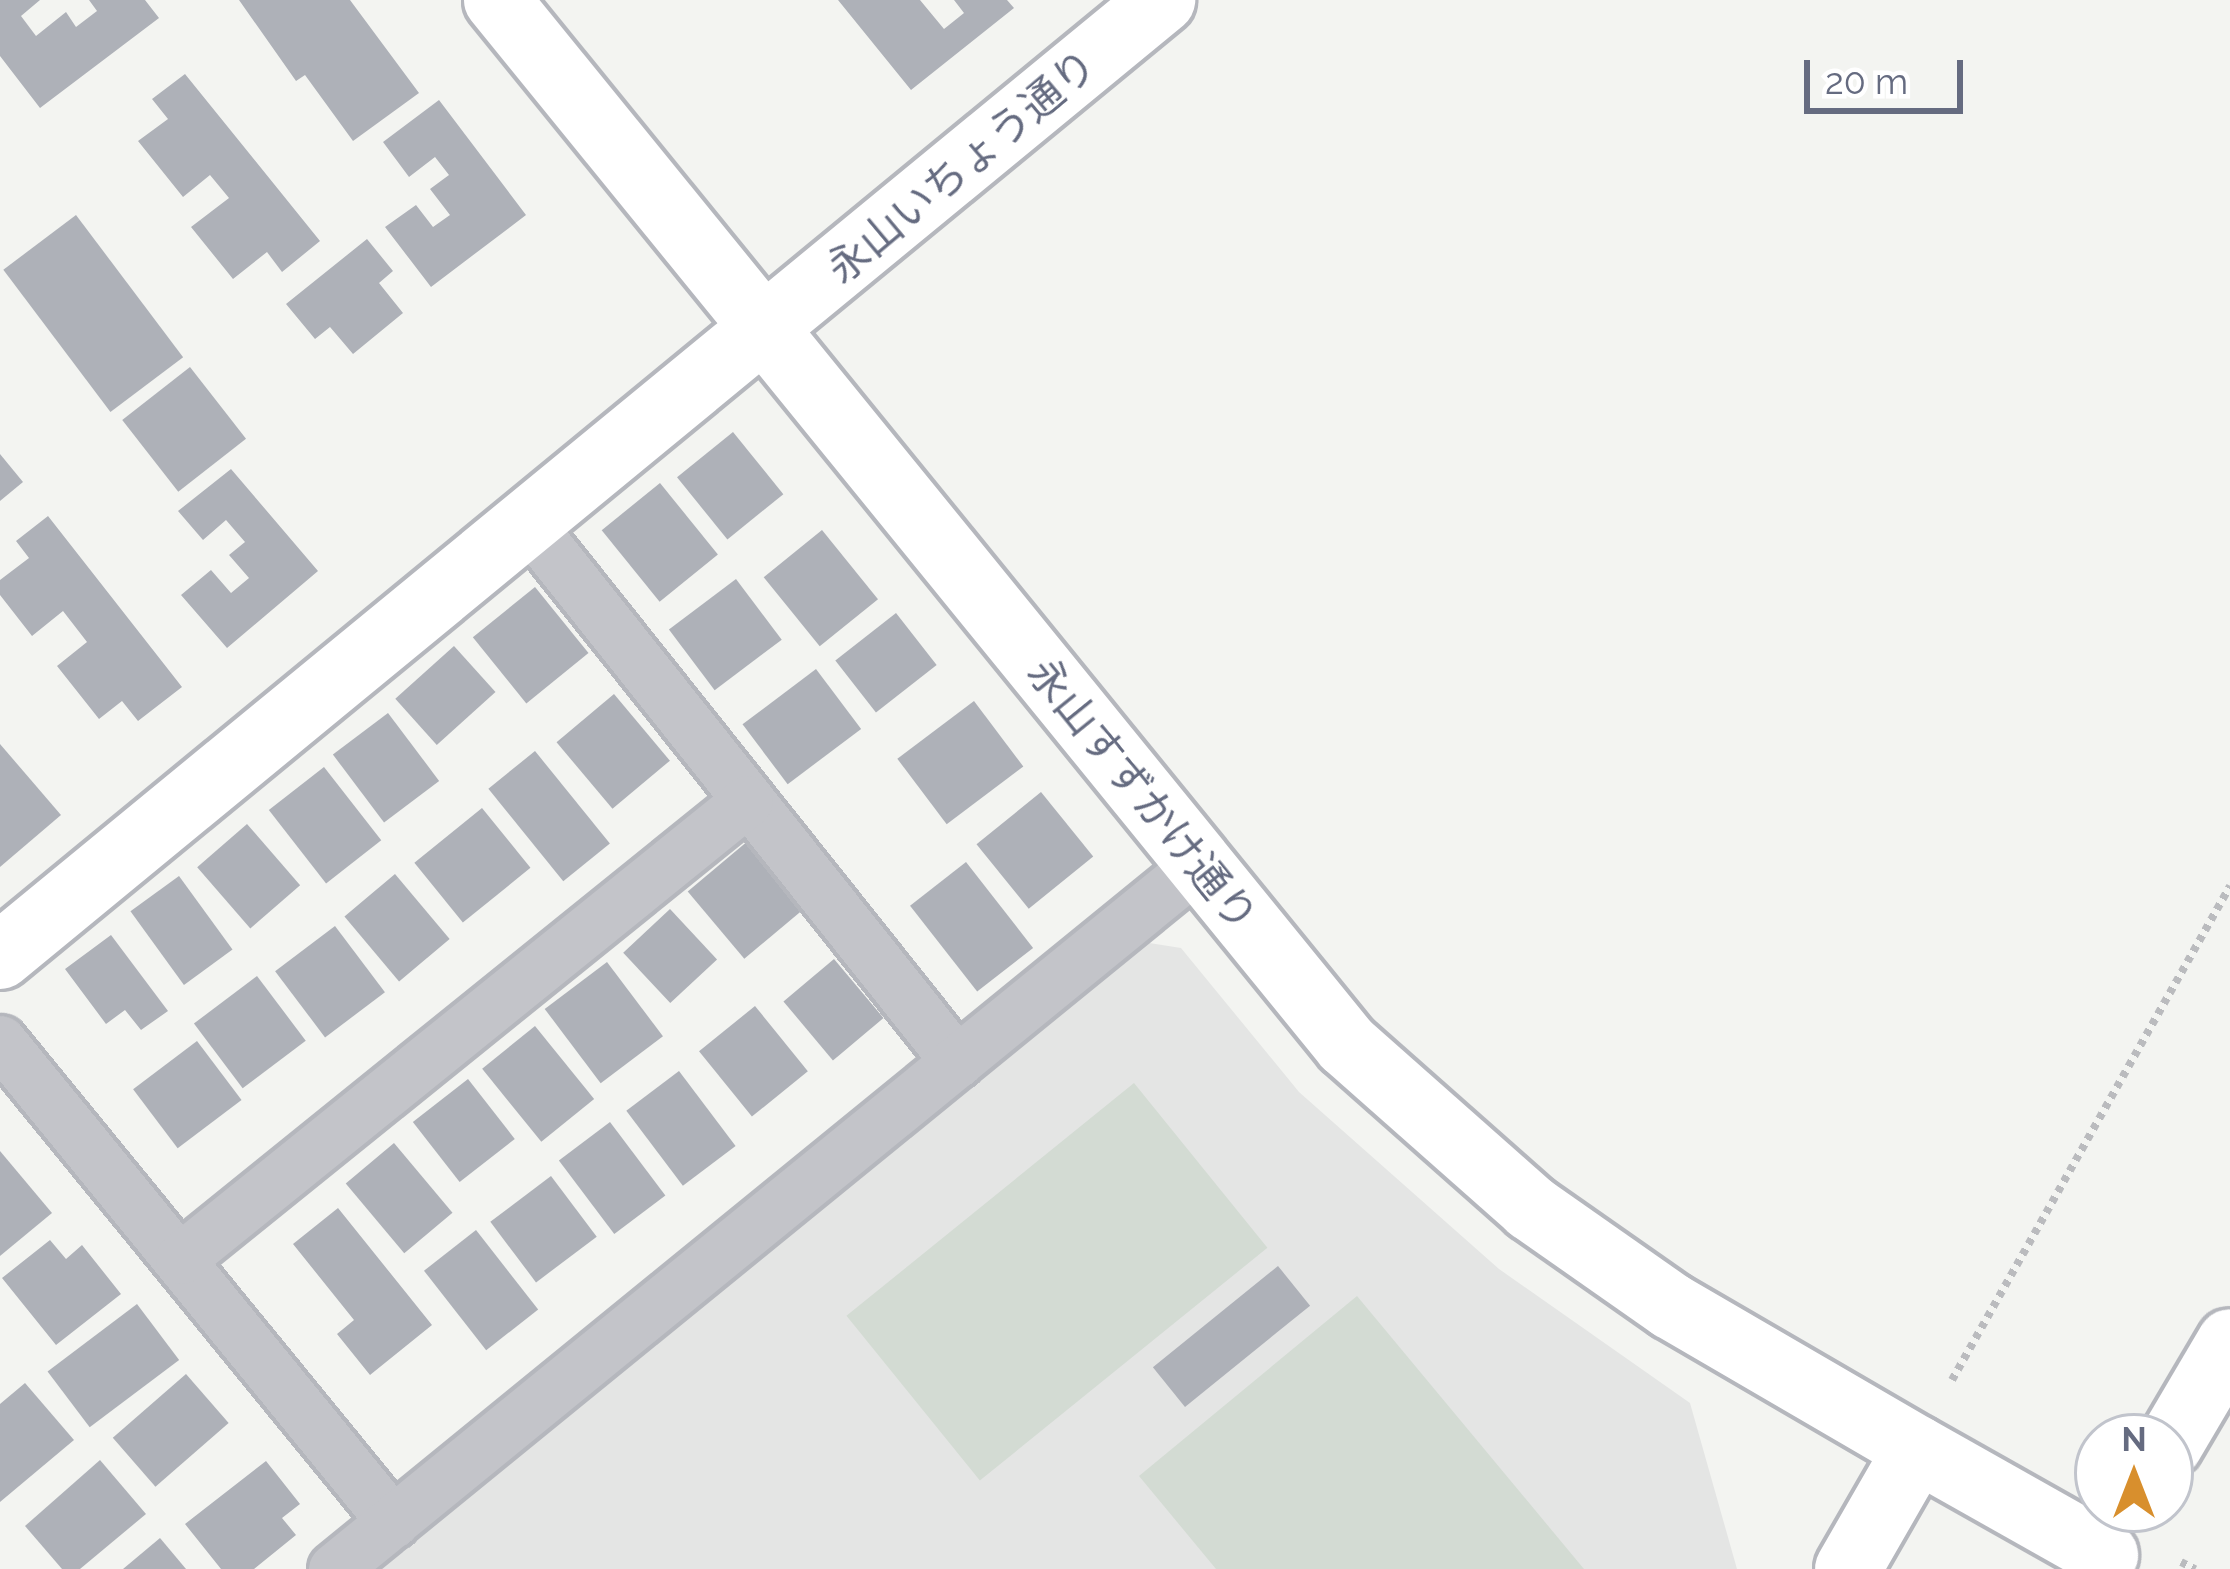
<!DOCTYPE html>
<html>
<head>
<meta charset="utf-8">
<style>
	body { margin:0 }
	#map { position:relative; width:2230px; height:1569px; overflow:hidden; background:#f3f4f1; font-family:Raleway,"Noto Sans JP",sans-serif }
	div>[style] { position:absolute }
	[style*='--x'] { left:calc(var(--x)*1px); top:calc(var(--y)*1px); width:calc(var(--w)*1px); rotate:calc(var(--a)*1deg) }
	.built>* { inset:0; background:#e4e5e4 }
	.green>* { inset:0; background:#d3dbd3; transform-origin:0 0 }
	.building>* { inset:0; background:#aeb1b8; transform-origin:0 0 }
	.path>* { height:8px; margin-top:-4px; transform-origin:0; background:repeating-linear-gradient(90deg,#babbbe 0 6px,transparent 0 12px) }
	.roads { filter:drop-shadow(3px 0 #b5b7bd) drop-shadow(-3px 0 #b5b7bd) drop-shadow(0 3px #b5b7bd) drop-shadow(0 -3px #b5b7bd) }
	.street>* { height:51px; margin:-25.5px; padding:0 25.5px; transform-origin:25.5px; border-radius:25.5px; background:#c3c4c9 }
	.secondary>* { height:66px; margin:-33px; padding:0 33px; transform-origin:33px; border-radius:33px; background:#fff }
	.primary>* { height:66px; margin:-33px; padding:0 33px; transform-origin:33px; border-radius:33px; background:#fff }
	span { translate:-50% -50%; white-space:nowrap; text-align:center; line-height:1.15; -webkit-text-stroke:12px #fff; paint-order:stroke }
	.street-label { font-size:42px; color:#656b80 }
	.north { position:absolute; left:2074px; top:1413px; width:120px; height:120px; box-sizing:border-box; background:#fff; border:3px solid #c1c4cc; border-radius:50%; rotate:0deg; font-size:33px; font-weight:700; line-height:48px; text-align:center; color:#656b80 }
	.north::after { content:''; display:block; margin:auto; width:42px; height:54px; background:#d88f2d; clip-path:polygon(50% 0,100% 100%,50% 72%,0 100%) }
	.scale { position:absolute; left:1804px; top:60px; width:159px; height:54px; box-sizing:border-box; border:6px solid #656b80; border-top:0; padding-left:15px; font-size:36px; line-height:42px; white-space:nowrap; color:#656b80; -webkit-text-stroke:9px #fff; paint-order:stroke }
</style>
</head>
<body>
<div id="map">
	<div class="built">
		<i style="clip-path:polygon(1143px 942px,1181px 948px,1299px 1092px,1499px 1269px,1690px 1403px,1737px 1569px,379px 1569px)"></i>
	</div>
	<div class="green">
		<i style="left:1134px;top:1083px;width:212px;height:370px;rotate:51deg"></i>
		<i style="clip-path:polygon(1357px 1296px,1584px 1569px,1216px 1569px,1139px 1476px)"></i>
	</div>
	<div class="building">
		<i style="clip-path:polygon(0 0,40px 0,21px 16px,36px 36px,66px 12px,76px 27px,97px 11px,89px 0,145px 0,159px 18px,40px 108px,0 56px)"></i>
		<i style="clip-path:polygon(239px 0,350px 0,419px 93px,353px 141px,305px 75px,296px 81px)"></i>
		<i style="clip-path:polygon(838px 0,920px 0,944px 29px,964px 13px,954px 0,1007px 0,1014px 8px,911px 90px)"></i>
		<i style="clip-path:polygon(185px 74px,320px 241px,282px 272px,267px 252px,233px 279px,191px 227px,229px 198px,210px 175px,183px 197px,138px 141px,168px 119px,152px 99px)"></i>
		<i style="clip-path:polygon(439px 100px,526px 215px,431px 287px,385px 227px,416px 205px,433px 227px,450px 215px,430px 189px,449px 175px,435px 157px,409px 177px,383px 142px)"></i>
		<i style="left:76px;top:215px;width:178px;height:91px;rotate:53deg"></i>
		<i style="clip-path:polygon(367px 239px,393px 271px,379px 283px,403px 313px,353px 354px,330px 327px,315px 339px,286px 304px)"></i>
		<i style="left:190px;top:367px;width:91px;height:86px;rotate:52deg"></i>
		<i style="left:733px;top:432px;width:80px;height:72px;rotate:51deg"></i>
		<i style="clip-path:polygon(0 454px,23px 482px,0 501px)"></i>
		<i style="clip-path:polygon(231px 469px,318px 571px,227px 648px,181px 595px,211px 570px,231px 593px,249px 578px,229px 555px,245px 542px,226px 520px,203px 540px,178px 511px)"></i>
		<i style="left:660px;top:483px;width:92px;height:75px;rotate:51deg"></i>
		<i style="clip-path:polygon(48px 516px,182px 687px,138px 721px,122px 701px,99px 719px,57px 666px,87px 642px,63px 611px,32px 636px,0 595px,0 580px,29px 558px,16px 541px)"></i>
		<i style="left:822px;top:530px;width:89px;height:75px;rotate:51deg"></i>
		<i style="left:736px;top:579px;width:76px;height:84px;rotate:53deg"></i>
		<i style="left:535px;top:587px;width:85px;height:80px;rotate:51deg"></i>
		<i style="left:896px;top:613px;width:66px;height:77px;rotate:52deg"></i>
		<i style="left:454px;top:646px;width:62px;height:79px;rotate:48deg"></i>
		<i style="left:816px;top:669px;width:75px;height:92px;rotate:53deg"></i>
		<i style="left:614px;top:694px;width:87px;height:75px;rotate:50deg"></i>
		<i style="left:974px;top:701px;width:82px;height:96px;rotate:53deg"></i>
		<i style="left:388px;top:713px;width:85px;height:69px;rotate:53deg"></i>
		<i style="clip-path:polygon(0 744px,61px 815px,0 867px)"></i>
		<i style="left:535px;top:751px;width:119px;height:60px;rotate:51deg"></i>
		<i style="left:324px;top:767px;width:93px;height:70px;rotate:52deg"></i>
		<i style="left:1041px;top:792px;width:83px;height:83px;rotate:51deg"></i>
		<i style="left:482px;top:808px;width:77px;height:87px;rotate:51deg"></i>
		<i style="left:247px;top:824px;width:81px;height:66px;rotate:49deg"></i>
		<i style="left:749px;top:840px;width:88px;height:80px;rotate:50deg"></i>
		<i style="left:966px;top:862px;width:109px;height:71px;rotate:52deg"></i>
		<i style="left:395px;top:874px;width:85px;height:66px;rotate:50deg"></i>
		<i style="left:179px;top:876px;width:91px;height:60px;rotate:54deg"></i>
		<i style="left:670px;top:909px;width:69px;height:64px;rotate:47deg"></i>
		<i style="left:335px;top:926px;width:83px;height:75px;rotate:53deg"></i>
		<i style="clip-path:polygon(111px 935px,168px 1011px,141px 1030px,125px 1010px,106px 1024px,65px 969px)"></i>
		<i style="left:834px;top:959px;width:77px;height:66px;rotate:50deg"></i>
		<i style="left:607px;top:962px;width:93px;height:78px;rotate:53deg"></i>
		<i style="left:257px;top:976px;width:81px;height:79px;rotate:53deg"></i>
		<i style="left:755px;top:1006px;width:84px;height:72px;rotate:51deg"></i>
		<i style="left:535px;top:1026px;width:94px;height:68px;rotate:51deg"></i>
		<i style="left:197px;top:1041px;width:74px;height:80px;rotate:53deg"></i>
		<i style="left:679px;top:1071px;width:94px;height:66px;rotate:53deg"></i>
		<i style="left:468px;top:1079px;width:76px;height:70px;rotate:52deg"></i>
		<i style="left:610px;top:1122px;width:92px;height:64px;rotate:53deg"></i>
		<i style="left:394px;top:1143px;width:91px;height:63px;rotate:50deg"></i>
		<i style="clip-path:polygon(0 1151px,52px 1213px,0 1256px)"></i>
		<i style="left:551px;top:1176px;width:76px;height:76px;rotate:53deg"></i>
		<i style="clip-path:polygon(338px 1208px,432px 1325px,370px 1375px,337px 1334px,354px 1320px,293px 1244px)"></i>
		<i style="left:476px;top:1230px;width:101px;height:66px;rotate:52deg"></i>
		<i style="clip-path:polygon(50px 1240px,66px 1259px,82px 1245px,121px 1294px,56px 1345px,2px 1278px)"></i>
		<i style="left:1278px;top:1266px;width:51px;height:161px;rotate:51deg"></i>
		<i style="left:137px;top:1304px;width:70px;height:112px;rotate:53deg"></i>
		<i style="left:186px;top:1374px;width:65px;height:97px;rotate:49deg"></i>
		<i style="clip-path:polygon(25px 1383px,74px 1440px,0 1502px,0 1404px)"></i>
		<i style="clip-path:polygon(100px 1460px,146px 1514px,80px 1569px,62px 1569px,25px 1526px)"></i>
		<i style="clip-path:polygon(266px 1461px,300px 1504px,282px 1518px,296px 1535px,254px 1569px,221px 1569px,185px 1524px)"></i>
		<i style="clip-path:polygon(160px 1538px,186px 1569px,123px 1569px)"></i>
	</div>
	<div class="path">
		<i style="--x:1952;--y:1380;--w:567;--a:-60.63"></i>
		<i style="--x:2181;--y:1562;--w:16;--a:27"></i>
	</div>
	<div class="roads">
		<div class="street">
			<i style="--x:527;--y:522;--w:690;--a:51.47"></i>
			<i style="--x:0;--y:1041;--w:621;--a:50.75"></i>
			<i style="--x:181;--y:1258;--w:727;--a:-38.92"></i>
			<i style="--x:334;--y:1569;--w:1117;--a:-39.19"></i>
		</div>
		<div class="secondary">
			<i style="--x:497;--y:0;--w:1347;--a:50.88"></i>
			<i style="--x:1347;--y:1045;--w:246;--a:41.5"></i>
			<i style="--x:1531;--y:1208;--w:171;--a:35"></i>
			<i style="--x:1671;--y:1306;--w:285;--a:30.2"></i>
			<i style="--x:0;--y:956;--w:1505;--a:-39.44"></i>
		</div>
		<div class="primary">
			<i style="--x:2170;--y:1444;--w:118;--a:-59.5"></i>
			<i style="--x:1848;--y:1569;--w:138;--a:-60.1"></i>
			<i style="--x:1917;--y:1449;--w:216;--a:29.4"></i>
		</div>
	</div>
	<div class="street-label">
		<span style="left:962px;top:167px;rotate:-40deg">永山いちょう通り</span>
		<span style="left:1142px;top:795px;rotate:51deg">永山すずかけ通り</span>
	</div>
	<div class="north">N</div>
	<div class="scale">20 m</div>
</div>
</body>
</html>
